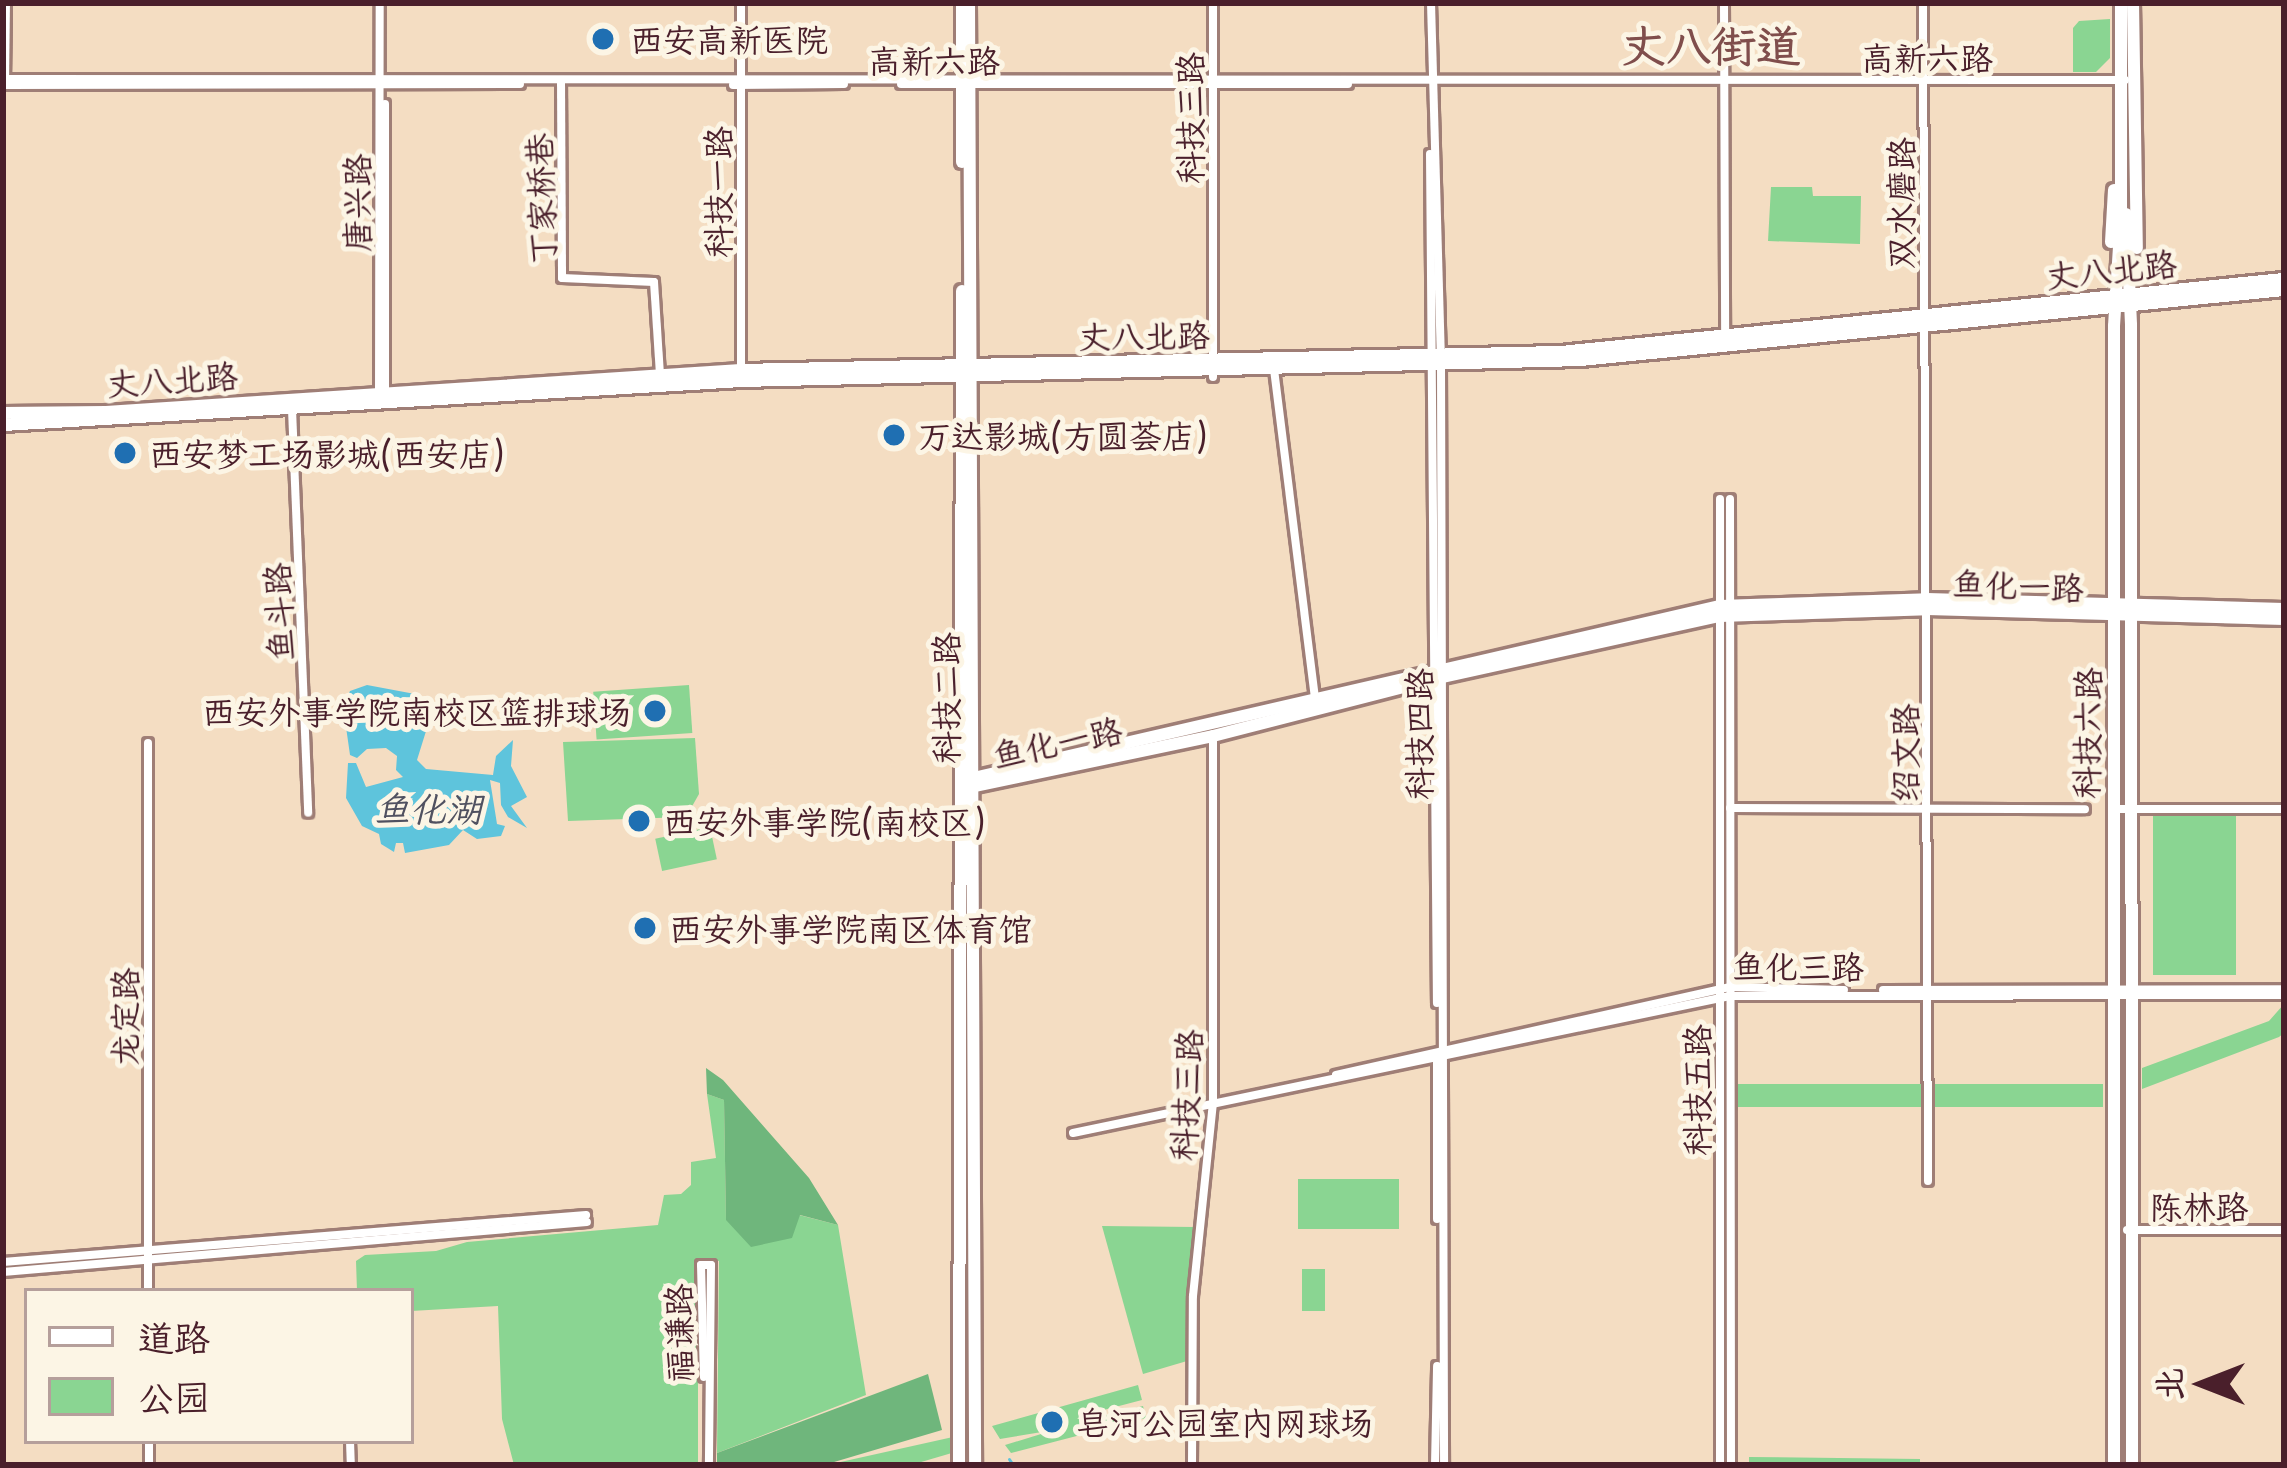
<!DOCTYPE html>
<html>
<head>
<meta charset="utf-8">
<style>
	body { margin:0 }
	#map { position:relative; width:2287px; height:1468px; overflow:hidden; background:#f4ddc2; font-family:"Playpen Sans","LXGW WenKai TC",sans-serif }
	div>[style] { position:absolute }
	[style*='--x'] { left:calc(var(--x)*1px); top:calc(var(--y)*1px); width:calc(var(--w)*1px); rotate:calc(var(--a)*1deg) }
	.green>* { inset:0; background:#8ad592; transform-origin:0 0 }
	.forest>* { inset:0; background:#6fb67c }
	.water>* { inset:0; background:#5ec4dc }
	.stream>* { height:3px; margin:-1.5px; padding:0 1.5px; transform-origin:1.5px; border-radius:1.5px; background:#5ec4dc }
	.roads { filter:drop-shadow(3px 0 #9f7e76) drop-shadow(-3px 0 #9f7e76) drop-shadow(0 3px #9f7e76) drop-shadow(0 -3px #9f7e76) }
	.minor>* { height:8px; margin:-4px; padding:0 4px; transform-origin:4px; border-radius:4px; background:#fff }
	.major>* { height:12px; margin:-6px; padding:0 6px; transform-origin:6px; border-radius:6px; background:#fff }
	.dots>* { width:33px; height:33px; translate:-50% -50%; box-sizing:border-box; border:6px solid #fcf5e5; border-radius:50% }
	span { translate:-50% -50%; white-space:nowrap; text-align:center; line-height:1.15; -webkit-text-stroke:10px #fcf5e5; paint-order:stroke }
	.poi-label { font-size:33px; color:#4a1f2b }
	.left { translate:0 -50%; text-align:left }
	.right { translate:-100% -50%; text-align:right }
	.street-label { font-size:33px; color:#4a1f2b }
	.water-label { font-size:36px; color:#505160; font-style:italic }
	.district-label { font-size:45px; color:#804e4c; font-weight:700 }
	.frame { position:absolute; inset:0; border:6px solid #4a1f2b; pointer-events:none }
	.legend { position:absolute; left:24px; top:1288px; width:390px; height:156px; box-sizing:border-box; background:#fcf5e5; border:3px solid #b59f9b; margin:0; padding:15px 21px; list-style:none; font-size:36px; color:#4a1f2b }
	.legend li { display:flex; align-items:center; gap:24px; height:60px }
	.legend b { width:60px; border:3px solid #b59f9b }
	.north { position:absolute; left:2143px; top:1324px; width:120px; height:120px; -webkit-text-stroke:9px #fcf5e5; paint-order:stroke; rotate:270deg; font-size:33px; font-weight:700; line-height:48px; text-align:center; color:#4a1f2b }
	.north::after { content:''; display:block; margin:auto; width:42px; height:54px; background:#4a1f2b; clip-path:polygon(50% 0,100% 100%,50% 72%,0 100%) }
</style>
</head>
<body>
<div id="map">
	<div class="green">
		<i style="clip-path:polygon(2110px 19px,2110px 58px,2096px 72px,2073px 72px,2073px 28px,2079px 21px)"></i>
		<i style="clip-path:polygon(1771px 187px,1812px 187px,1813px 196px,1861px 196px,1860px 244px,1768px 241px)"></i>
		<i style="left:689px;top:685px;width:48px;height:96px;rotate:86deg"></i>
		<i style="clip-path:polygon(695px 738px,699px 794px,686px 817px,568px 821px,563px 742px)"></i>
		<i style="left:2153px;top:816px;width:83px;height:159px"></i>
		<i style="left:710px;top:827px;width:33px;height:56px;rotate:78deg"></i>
		<i style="clip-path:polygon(2284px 1004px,2284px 1033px,2279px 1037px,2142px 1089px,2142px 1068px,2269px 1021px)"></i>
		<i style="left:2103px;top:1084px;width:23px;height:394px;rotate:90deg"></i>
		<i style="clip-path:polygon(707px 1094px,724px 1100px,726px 1220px,799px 1215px,838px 1225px,866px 1395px,717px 1453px,719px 1261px,698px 1259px,698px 1465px,514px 1465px,502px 1419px,498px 1306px,411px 1311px,411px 1291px,357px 1291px,356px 1261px,365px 1255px,436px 1251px,467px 1242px,658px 1225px,664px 1195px,681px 1194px,691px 1185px,691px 1162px,716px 1158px)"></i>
		<i style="left:1399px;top:1179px;width:50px;height:101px;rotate:90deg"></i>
		<i style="clip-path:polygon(1102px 1226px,1195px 1227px,1187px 1361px,1143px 1374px)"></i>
		<i style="left:1302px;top:1269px;width:23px;height:42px"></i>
		<i style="clip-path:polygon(1138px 1385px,1142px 1400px,1096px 1412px,1096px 1418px,1143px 1406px,1146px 1418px,1011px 1453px,1005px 1445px,1054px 1430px,1000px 1439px,992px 1426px)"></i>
		<i style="clip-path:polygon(962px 1435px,962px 1450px,911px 1465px,827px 1465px)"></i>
		<i style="clip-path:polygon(1749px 1457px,1920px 1459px,1920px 1465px,1749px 1465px)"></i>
	</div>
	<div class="forest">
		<i style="clip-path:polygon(706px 1068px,723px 1080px,809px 1178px,838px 1225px,800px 1215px,792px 1238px,751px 1247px,726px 1220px,724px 1100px,707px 1094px)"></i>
		<i style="clip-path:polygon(928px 1374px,942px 1430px,824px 1465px,717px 1465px,717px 1453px)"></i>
	</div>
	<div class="water">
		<i style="clip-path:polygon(367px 685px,415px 694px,427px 728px,417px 760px,426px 769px,493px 775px,496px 756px,513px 740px,511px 766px,527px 797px,511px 806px,527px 828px,508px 817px,501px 805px,500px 783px,490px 780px,497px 824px,505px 826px,501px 836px,477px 839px,463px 830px,449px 845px,405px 853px,403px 843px,396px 843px,394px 852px,381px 844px,379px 834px,362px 826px,346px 798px,348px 763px,356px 763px,366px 787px,403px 777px,396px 770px,397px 756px,386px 748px,367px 749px,357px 758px,350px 755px,343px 706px,350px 691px)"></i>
	</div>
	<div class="stream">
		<i style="--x:1009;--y:1459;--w:7;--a:56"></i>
	</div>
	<div class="roads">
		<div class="minor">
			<i style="--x:1431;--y:3;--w:362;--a:88.4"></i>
			<i style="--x:1441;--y:365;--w:1100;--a:89.84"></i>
			<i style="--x:1724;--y:3;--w:334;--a:89.8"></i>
			<i style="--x:1923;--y:3;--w:1178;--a:89.76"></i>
			<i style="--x:4;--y:79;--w:2121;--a:0.03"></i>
			<i style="--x:561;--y:80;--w:198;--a:89.7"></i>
			<i style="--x:562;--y:278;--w:92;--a:2.5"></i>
			<i style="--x:654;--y:282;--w:93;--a:86.3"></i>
			<i style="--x:901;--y:84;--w:447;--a:0"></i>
			<i style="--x:3;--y:85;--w:517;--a:-0.11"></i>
			<i style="--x:733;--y:85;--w:111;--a:-0.5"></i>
			<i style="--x:1430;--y:154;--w:849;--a:89.53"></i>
			<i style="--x:1274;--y:369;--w:334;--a:82.9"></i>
			<i style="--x:741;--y:373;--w:370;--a:-90"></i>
			<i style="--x:1213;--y:377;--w:374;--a:-90"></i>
			<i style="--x:385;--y:395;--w:291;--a:-90"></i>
			<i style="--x:379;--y:396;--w:393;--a:-89.9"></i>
			<i style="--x:292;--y:409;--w:404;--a:87.7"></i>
			<i style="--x:1720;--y:499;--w:966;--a:90"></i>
			<i style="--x:1730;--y:499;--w:966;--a:89.94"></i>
			<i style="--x:1730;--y:808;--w:355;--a:0.2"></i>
			<i style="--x:2114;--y:809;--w:170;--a:0"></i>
			<i style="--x:1883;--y:990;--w:401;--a:-0.1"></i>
			<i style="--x:1336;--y:1075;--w:404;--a:-12.6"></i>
			<i style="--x:1730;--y:987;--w:114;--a:1.5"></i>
			<i style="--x:1073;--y:1133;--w:671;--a:-11.78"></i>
			<i style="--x:1730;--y:996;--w:554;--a:-0.1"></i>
			<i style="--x:1437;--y:1219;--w:159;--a:-90"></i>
			<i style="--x:2127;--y:1230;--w:157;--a:0"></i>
			<i style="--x:3;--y:1262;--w:585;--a:-4.61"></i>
			<i style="--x:701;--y:1265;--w:10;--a:0"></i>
			<i style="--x:711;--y:1265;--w:200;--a:90.6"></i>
			<i style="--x:701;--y:1265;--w:112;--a:88.5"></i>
			<i style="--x:3;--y:1272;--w:586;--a:-4.89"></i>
			<i style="--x:148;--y:1291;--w:548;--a:-90"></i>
			<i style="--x:149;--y:1441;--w:24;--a:90"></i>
			<i style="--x:350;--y:1441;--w:24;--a:88"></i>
			<i style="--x:1192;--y:1465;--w:169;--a:-89.7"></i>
			<i style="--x:1193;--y:1296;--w:194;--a:-84.1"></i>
			<i style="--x:1213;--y:1103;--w:367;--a:-90"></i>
			<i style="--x:1435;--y:1465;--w:99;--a:-88.8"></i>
		</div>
		<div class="major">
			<i style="--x:962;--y:3;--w:159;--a:90"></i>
			<i style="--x:969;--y:3;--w:1462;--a:89.76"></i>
			<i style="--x:2133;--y:3;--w:245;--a:89.1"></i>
			<i style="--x:3;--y:82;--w:79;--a:-89.3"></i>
			<i style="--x:2126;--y:214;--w:111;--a:87.4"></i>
			<i style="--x:2131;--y:325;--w:1140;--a:89.95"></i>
			<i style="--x:2111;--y:242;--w:52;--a:-86.7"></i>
			<i style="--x:3;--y:413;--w:103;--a:-0.6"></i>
			<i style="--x:106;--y:412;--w:636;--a:-3.78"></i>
			<i style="--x:741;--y:370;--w:820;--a:-1.26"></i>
			<i style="--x:1561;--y:352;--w:727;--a:-5.77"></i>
			<i style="--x:3;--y:425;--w:739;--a:-3.41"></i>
			<i style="--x:741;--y:381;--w:840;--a:-1.43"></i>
			<i style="--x:1581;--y:360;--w:706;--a:-5.69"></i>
			<i style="--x:969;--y:779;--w:771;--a:-12.97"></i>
			<i style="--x:1720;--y:606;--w:207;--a:-1.9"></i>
			<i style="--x:1927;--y:599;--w:357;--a:1.6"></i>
			<i style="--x:966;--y:788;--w:252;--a:-11.9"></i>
			<i style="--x:1213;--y:736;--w:236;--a:-14.4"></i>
			<i style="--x:1442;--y:677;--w:285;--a:-12.4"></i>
			<i style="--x:1720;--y:616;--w:207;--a:-1.9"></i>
			<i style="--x:1927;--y:609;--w:357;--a:1.6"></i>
			<i style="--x:959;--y:1465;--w:1174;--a:-89.85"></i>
			<i style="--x:2114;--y:1465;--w:1139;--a:-90"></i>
			<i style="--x:2114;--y:326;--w:111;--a:-86.4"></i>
			<i style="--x:2121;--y:215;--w:212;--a:-90"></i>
		</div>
	</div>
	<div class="dots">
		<i style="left:603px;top:39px;background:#1f6fb2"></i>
		<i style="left:894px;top:435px;background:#1f6fb2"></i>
		<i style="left:125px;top:453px;background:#1f6fb2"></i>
		<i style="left:655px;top:711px;background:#1f6fb2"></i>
		<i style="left:639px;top:821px;background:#1f6fb2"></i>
		<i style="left:645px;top:928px;background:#1f6fb2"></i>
		<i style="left:1052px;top:1422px;background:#1f6fb2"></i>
	</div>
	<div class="poi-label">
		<span class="left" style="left:630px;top:39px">西安高新医院</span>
		<span class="left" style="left:918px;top:435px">万达影城(方圆荟店)</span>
		<span class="left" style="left:149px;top:453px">西安梦工场影城(西安店)</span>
		<span class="right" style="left:631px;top:711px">西安外事学院南校区篮排球场</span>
		<span class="left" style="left:663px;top:821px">西安外事学院(南校区)</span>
		<span class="left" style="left:669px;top:928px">西安外事学院南区体育馆</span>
		<span class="left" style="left:1076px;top:1422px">皂河公园室内网球场</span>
	</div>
	<div class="street-label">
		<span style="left:1927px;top:57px">高新六路</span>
		<span style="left:934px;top:60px">高新六路</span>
		<span style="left:1189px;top:118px;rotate:-90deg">科技三路</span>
		<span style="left:717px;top:192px;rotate:-90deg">科技一路</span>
		<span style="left:540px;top:199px;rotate:-92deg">丁家桥巷</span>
		<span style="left:356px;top:203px;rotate:-90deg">唐兴路</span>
		<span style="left:1900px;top:203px;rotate:-90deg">双水磨路</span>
		<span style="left:2111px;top:269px;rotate:-6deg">丈八北路</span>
		<span style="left:1144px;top:335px;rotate:-1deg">丈八北路</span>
		<span style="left:172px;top:379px;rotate:-4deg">丈八北路</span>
		<span style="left:2018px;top:585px;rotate:2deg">鱼化一路</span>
		<span style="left:278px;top:612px;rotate:-93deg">鱼斗路</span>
		<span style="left:945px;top:698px;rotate:-90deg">科技二路</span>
		<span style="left:2086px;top:733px;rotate:-89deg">科技六路</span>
		<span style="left:1418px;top:734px;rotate:-90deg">科技四路</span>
		<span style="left:1057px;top:742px;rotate:-12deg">鱼化一路</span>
		<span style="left:1904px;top:753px;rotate:-90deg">绍文路</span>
		<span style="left:1798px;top:966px">鱼化三路</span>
		<span style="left:124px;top:1017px;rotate:-90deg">龙定路</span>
		<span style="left:1696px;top:1090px;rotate:-90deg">科技五路</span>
		<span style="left:1185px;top:1095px;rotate:-87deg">科技三路</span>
		<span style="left:2199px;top:1206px">陈林路</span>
		<span style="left:678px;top:1333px;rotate:-91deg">福谦路</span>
	</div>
	<div class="water-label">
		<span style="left:428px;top:808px">鱼化湖</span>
	</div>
	<div class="district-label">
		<span style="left:1711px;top:44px">丈八街道</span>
	</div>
	<div class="frame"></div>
	<ul class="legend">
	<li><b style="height:15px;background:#fff"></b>道路</li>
	<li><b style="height:33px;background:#8ad592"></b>公园</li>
	</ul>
	<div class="north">北</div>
</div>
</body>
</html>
